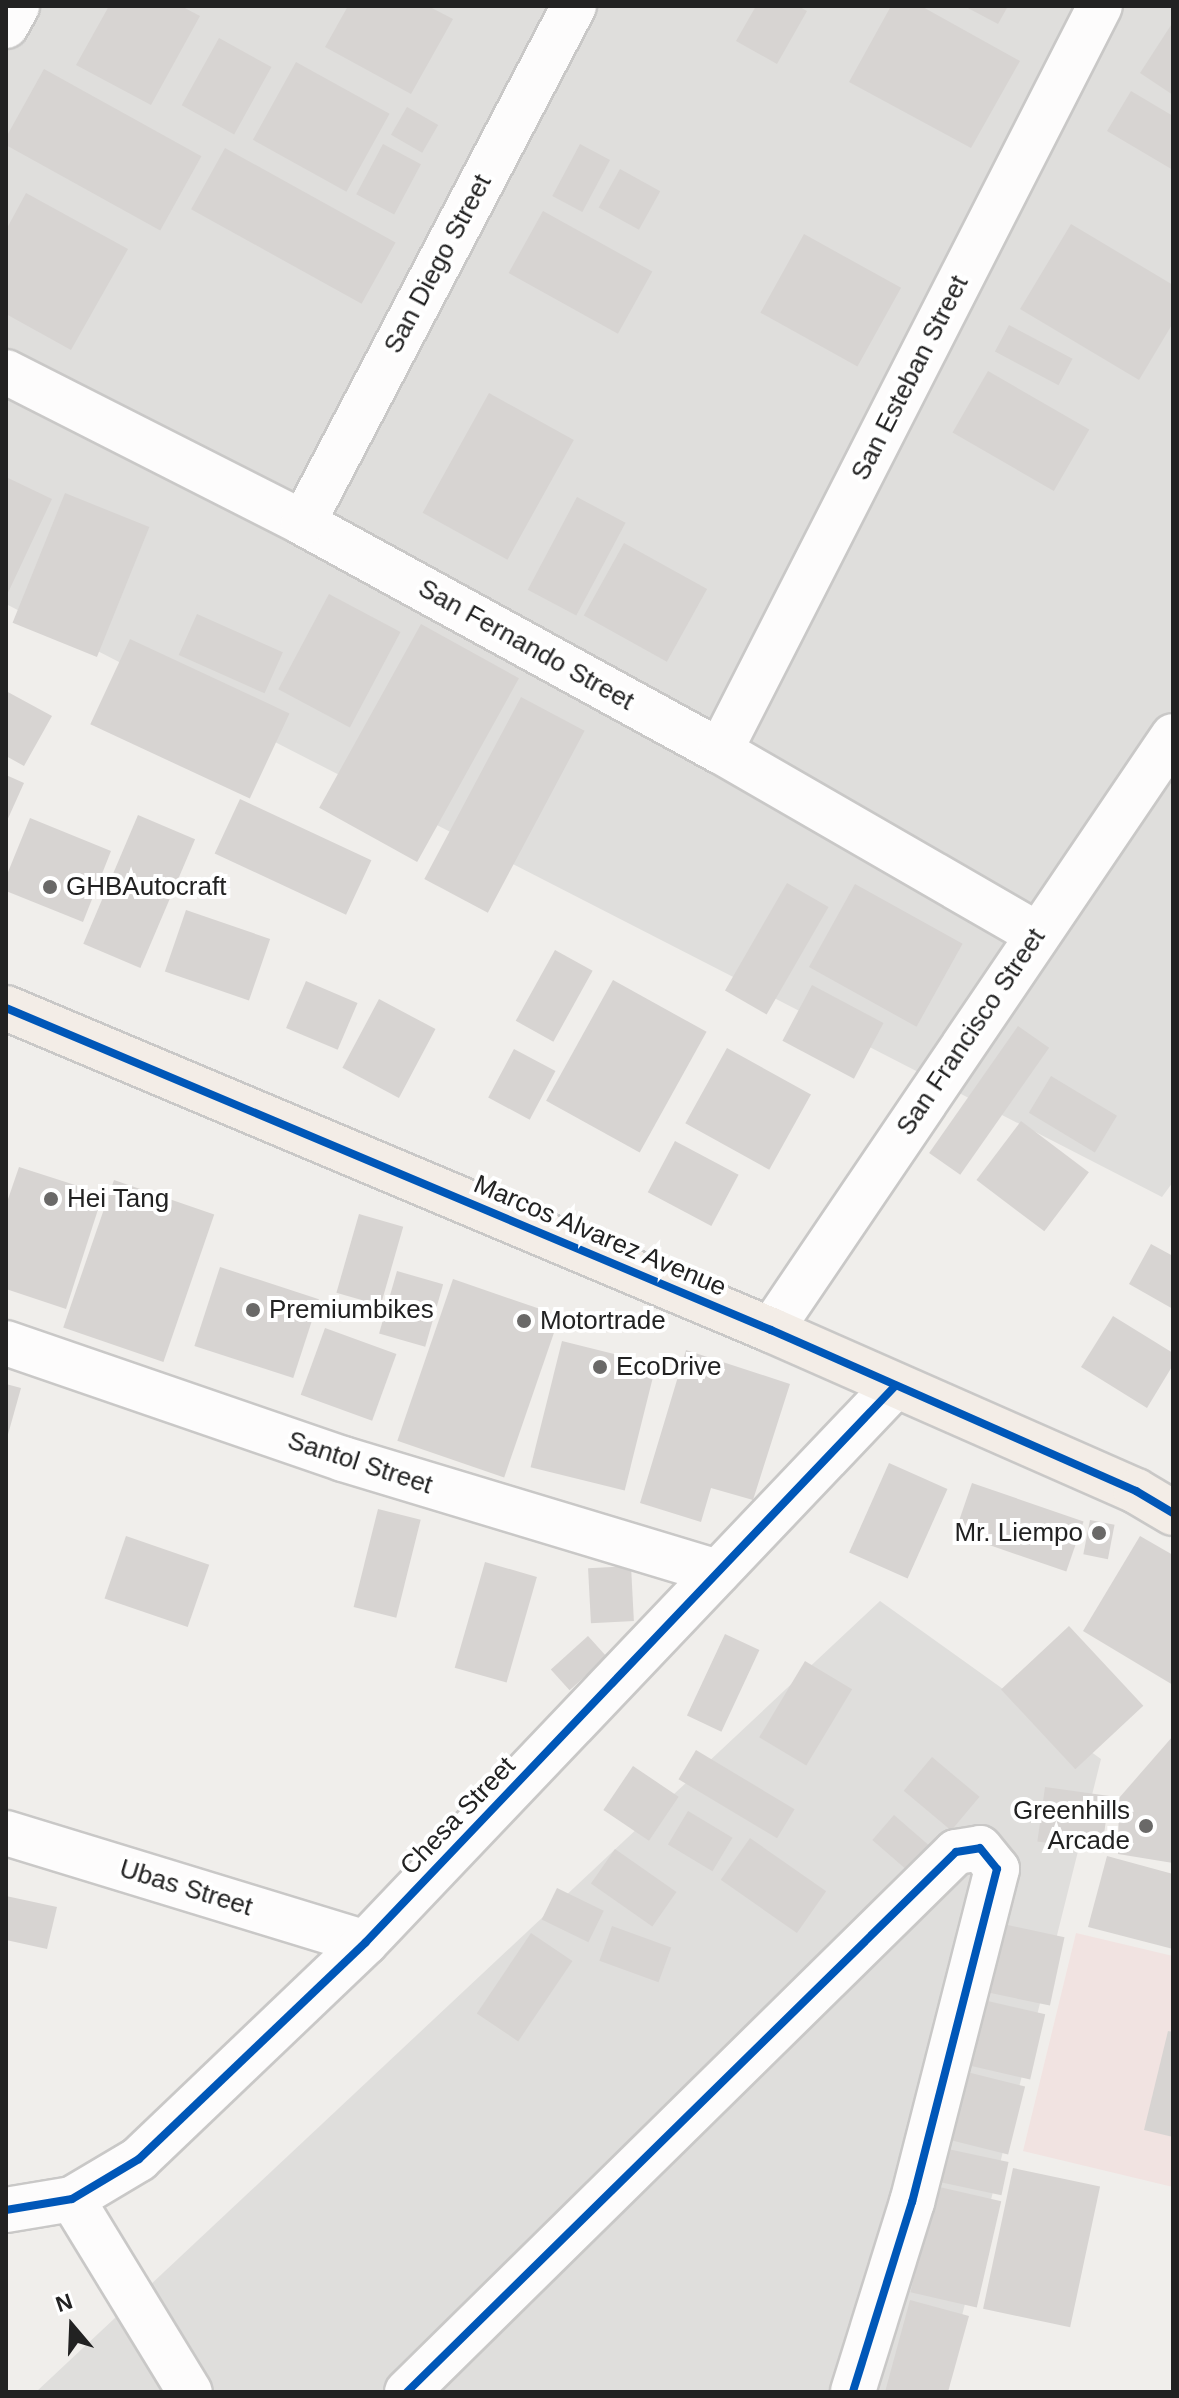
<!DOCTYPE html>
<html>
<head>
<meta charset="utf-8">
<style>
	body { margin:0 }
	#map { position:relative; width:1179px; height:2398px; overflow:hidden; background:#f0eeeb; font-family:Helvetica,sans-serif }
	div>[style] { position:absolute }
	[style*='--x'] { left:calc(var(--x)*1px); top:calc(var(--y)*1px); width:calc(var(--w)*1px); rotate:calc(var(--a)*1deg) }
	.residential>* { inset:0; background:#dfdedc }
	.commercial>* { inset:0; background:#f1e3e1 }
	.building>* { inset:0; background:#d7d4d2; transform-origin:0 0 }
	.roads { filter:drop-shadow(2px 0 #c9c8c7) drop-shadow(-2px 0 #c9c8c7) drop-shadow(0 2px #c9c8c7) drop-shadow(0 -2px #c9c8c7) }
	.minor>* { height:44px; margin:-22px; padding:0 22px; transform-origin:22px; border-radius:22px; background:#fdfcfc }
	.major>* { height:44px; margin:-22px; padding:0 22px; transform-origin:22px; border-radius:22px; background:#f3ede7 }
	.cycleway>* { height:8px; margin:-4px; padding:0 4px; transform-origin:4px; border-radius:4px; background:#0057b8 }
	.dots>* { width:22px; height:22px; translate:-50% -50%; box-sizing:border-box; border:4px solid #fff; border-radius:50% }
	span { translate:-50% -50%; white-space:nowrap; text-align:center; line-height:1.15; -webkit-text-stroke:8px #fff; paint-order:stroke }
	.street-label { font-size:26px; color:#222 }
	.poi-label { font-size:26px; color:#222 }
	.left { translate:0 -50%; text-align:left }
	.right { translate:-100% -50%; text-align:right }
	.frame { position:absolute; inset:0; border:8px solid #222; pointer-events:none }
	.north { position:absolute; left:32px; top:2286px; width:80px; height:80px; -webkit-text-stroke:6px #fff; paint-order:stroke; rotate:341deg; font-size:22px; font-weight:700; line-height:32px; text-align:center; color:#222 }
	.north::after { content:''; display:block; margin:auto; width:28px; height:36px; background:#222; clip-path:polygon(50% 0,100% 100%,50% 72%,0 100%) }
</style>
</head>
<body>
<div id="map">
	<div class="residential">
		<i style="clip-path:polygon(6px 6px,1173px 6px,1173px 1182px,1162px 1197px,6px 604px)"></i>
		<i style="clip-path:polygon(880px 1601px,1101px 1759px,943px 2392px,36px 2392px)"></i>
	</div>
	<div class="commercial">
		<i style="clip-path:polygon(1076px 1933px,1173px 1956px,1173px 2187px,1023px 2151px)"></i>
	</div>
	<div class="building">
		<i style="clip-path:polygon(109px 6px,181px 6px,200px 16px,151px 105px,76px 65px)"></i>
		<i style="clip-path:polygon(348px 6px,428px 6px,453px 19px,411px 94px,325px 47px)"></i>
		<i style="clip-path:polygon(756px 6px,798px 6px,807px 11px,777px 64px,736px 41px)"></i>
		<i style="clip-path:polygon(891px 6px,921px 6px,1020px 61px,971px 148px,849px 82px)"></i>
		<i style="clip-path:polygon(964px 6px,1008px 6px,998px 24px)"></i>
		<i style="clip-path:polygon(1173px 22px,1173px 95px,1140px 73px)"></i>
		<i style="left:219px;top:38px;width:60px;height:77px;rotate:29deg"></i>
		<i style="left:296px;top:62px;width:107px;height:89px;rotate:29deg"></i>
		<i style="left:44px;top:69px;width:180px;height:85px;rotate:29deg"></i>
		<i style="clip-path:polygon(1131px 91px,1173px 116px,1173px 170px,1107px 131px)"></i>
		<i style="left:407px;top:107px;width:36px;height:32px;rotate:30deg"></i>
		<i style="left:383px;top:144px;width:43px;height:57px;rotate:28deg"></i>
		<i style="left:580px;top:144px;width:34px;height:59px;rotate:28deg"></i>
		<i style="left:225px;top:148px;width:195px;height:70px;rotate:29deg"></i>
		<i style="left:620px;top:169px;width:46px;height:44px;rotate:29deg"></i>
		<i style="clip-path:polygon(26px 193px,128px 249px,71px 350px,6px 314px,6px 230px)"></i>
		<i style="left:543px;top:211px;width:125px;height:71px;rotate:29deg"></i>
		<i style="clip-path:polygon(1071px 224px,1173px 285px,1173px 323px,1139px 380px,1020px 309px)"></i>
		<i style="left:804px;top:234px;width:111px;height:90px;rotate:29deg"></i>
		<i style="left:1009px;top:325px;width:72px;height:30px;rotate:28deg"></i>
		<i style="left:988px;top:371px;width:117px;height:71px;rotate:30deg"></i>
		<i style="left:489px;top:393px;width:97px;height:137px;rotate:29deg"></i>
		<i style="clip-path:polygon(6px 477px,52px 499px,6px 597px)"></i>
		<i style="left:65px;top:493px;width:91px;height:140px;rotate:22deg"></i>
		<i style="left:577px;top:497px;width:55px;height:105px;rotate:28deg"></i>
		<i style="left:624px;top:543px;width:95px;height:83px;rotate:29deg"></i>
		<i style="left:329px;top:594px;width:81px;height:108px;rotate:28deg"></i>
		<i style="left:197px;top:614px;width:94px;height:45px;rotate:24deg"></i>
		<i style="left:421px;top:624px;width:112px;height:210px;rotate:29deg"></i>
		<i style="left:130px;top:639px;width:176px;height:94px;rotate:25deg"></i>
		<i style="clip-path:polygon(6px 691px,52px 716px,24px 766px,6px 756px)"></i>
		<i style="left:521px;top:697px;width:72px;height:206px;rotate:28deg"></i>
		<i style="clip-path:polygon(6px 775px,24px 783px,6px 823px)"></i>
		<i style="left:240px;top:799px;width:145px;height:60px;rotate:25deg"></i>
		<i style="left:138px;top:815px;width:62px;height:140px;rotate:23deg"></i>
		<i style="clip-path:polygon(30px 818px,111px 851px,83px 922px,6px 891px,6px 877px)"></i>
		<i style="left:787px;top:883px;width:48px;height:124px;rotate:30deg"></i>
		<i style="left:855px;top:884px;width:123px;height:95px;rotate:29deg"></i>
		<i style="left:186px;top:910px;width:89px;height:65px;rotate:19deg"></i>
		<i style="left:555px;top:950px;width:43px;height:81px;rotate:29deg"></i>
		<i style="left:613px;top:980px;width:107px;height:138px;rotate:29deg"></i>
		<i style="left:306px;top:981px;width:56px;height:51px;rotate:23deg"></i>
		<i style="left:812px;top:985px;width:81px;height:63px;rotate:28deg"></i>
		<i style="left:379px;top:999px;width:64px;height:78px;rotate:28deg"></i>
		<i style="left:1018px;top:1026px;width:38px;height:155px;rotate:35deg"></i>
		<i style="left:727px;top:1048px;width:96px;height:86px;rotate:29deg"></i>
		<i style="left:514px;top:1049px;width:47px;height:55px;rotate:28deg"></i>
		<i style="left:1051px;top:1076px;width:77px;height:43px;rotate:31deg"></i>
		<i style="left:1021px;top:1121px;width:85px;height:74px;rotate:37deg"></i>
		<i style="left:675px;top:1141px;width:72px;height:58px;rotate:28deg"></i>
		<i style="clip-path:polygon(19px 1167px,103px 1194px,66px 1309px,6px 1289px,6px 1205px)"></i>
		<i style="left:114px;top:1180px;width:106px;height:156px;rotate:19deg"></i>
		<i style="left:359px;top:1214px;width:46px;height:82px;rotate:16deg"></i>
		<i style="clip-path:polygon(1151px 1244px,1173px 1256px,1173px 1309px,1129px 1284px)"></i>
		<i style="left:220px;top:1267px;width:104px;height:83px;rotate:18deg"></i>
		<i style="left:397px;top:1271px;width:48px;height:65px;rotate:16deg"></i>
		<i style="left:453px;top:1279px;width:113px;height:171px;rotate:19deg"></i>
		<i style="clip-path:polygon(1113px 1316px,1173px 1353px,1173px 1365px,1147px 1408px,1081px 1367px)"></i>
		<i style="left:325px;top:1328px;width:76px;height:71px;rotate:20deg"></i>
		<i style="left:562px;top:1341px;width:97px;height:130px;rotate:14deg"></i>
		<i style="clip-path:polygon(686px 1350px,790px 1384px,753px 1500px,711px 1488px,701px 1522px,640px 1503px)"></i>
		<i style="clip-path:polygon(6px 1384px,21px 1388px,7px 1438px,6px 1438px)"></i>
		<i style="left:889px;top:1463px;width:64px;height:98px;rotate:24deg"></i>
		<i style="left:972px;top:1483px;width:118px;height:53px;rotate:19deg"></i>
		<i style="left:378px;top:1509px;width:44px;height:101px;rotate:14deg"></i>
		<i style="left:1090px;top:1520px;width:25px;height:35px;rotate:11deg"></i>
		<i style="left:126px;top:1536px;width:88px;height:66px;rotate:19deg"></i>
		<i style="clip-path:polygon(1140px 1536px,1173px 1555px,1173px 1685px,1083px 1631px)"></i>
		<i style="left:485px;top:1562px;width:54px;height:110px;rotate:16deg"></i>
		<i style="left:631px;top:1566px;width:55px;height:43px;rotate:87deg"></i>
		<i style="left:1069px;top:1626px;width:109px;height:93px;rotate:47deg"></i>
		<i style="left:725px;top:1634px;width:38px;height:90px;rotate:25deg"></i>
		<i style="left:588px;top:1636px;width:28px;height:50px;rotate:48deg"></i>
		<i style="left:805px;top:1661px;width:55px;height:89px;rotate:31deg"></i>
		<i style="clip-path:polygon(1173px 1736px,1173px 1863px,1118px 1854px,1119px 1798px)"></i>
		<i style="left:696px;top:1750px;width:115px;height:34px;rotate:31deg"></i>
		<i style="left:932px;top:1757px;width:62px;height:44px;rotate:40deg"></i>
		<i style="left:633px;top:1766px;width:55px;height:53px;rotate:34deg"></i>
		<i style="left:1045px;top:1787px;width:65px;height:55px;rotate:8deg"></i>
		<i style="left:688px;top:1811px;width:52px;height:39px;rotate:31deg"></i>
		<i style="left:894px;top:1815px;width:66px;height:33px;rotate:41deg"></i>
		<i style="left:750px;top:1838px;width:93px;height:51px;rotate:35deg"></i>
		<i style="left:615px;top:1849px;width:75px;height:42px;rotate:35deg"></i>
		<i style="clip-path:polygon(1107px 1856px,1173px 1874px,1173px 1949px,1088px 1927px)"></i>
		<i style="left:557px;top:1888px;width:52px;height:35px;rotate:26deg"></i>
		<i style="clip-path:polygon(6px 1896px,57px 1907px,47px 1949px,6px 1940px)"></i>
		<i style="left:998px;top:1923px;width:68px;height:70px;rotate:12deg"></i>
		<i style="left:612px;top:1926px;width:63px;height:37px;rotate:20deg"></i>
		<i style="left:531px;top:1933px;width:50px;height:97px;rotate:34deg"></i>
		<i style="left:979px;top:1999px;width:68px;height:67px;rotate:13deg"></i>
		<i style="clip-path:polygon(1168px 2031px,1173px 2032px,1173px 2137px,1144px 2130px)"></i>
		<i style="left:963px;top:2071px;width:64px;height:70px;rotate:14deg"></i>
		<i style="left:943px;top:2148px;width:67px;height:34px;rotate:12deg"></i>
		<i style="left:1013px;top:2168px;width:89px;height:144px;rotate:12deg"></i>
		<i style="left:935px;top:2186px;width:68px;height:109px;rotate:13deg"></i>
		<i style="clip-path:polygon(910px 2300px,969px 2316px,948px 2392px,885px 2392px)"></i>
	</div>
	<div class="roads">
		<div class="minor">
			<i style="--x:6;--y:26;--w:23;--a:-61"></i>
			<i style="--x:6;--y:372;--w:333;--a:26.9"></i>
			<i style="--x:303;--y:523;--w:475;--a:28.7"></i>
			<i style="--x:720;--y:751;--w:366;--a:30"></i>
			<i style="--x:303;--y:523;--w:584;--a:-62.34"></i>
			<i style="--x:720;--y:751;--w:836;--a:-62.98"></i>
			<i style="--x:771;--y:1330;--w:717;--a:-55.91"></i>
			<i style="--x:6;--y:1343;--w:356;--a:19"></i>
			<i style="--x:343;--y:1459;--w:391;--a:16.8"></i>
			<i style="--x:6;--y:1833;--w:375;--a:17"></i>
			<i style="--x:72;--y:2199;--w:226;--a:58.6"></i>
			<i style="--x:6;--y:2210;--w:67;--a:-9.5"></i>
			<i style="--x:72;--y:2199;--w:78;--a:-30.8"></i>
			<i style="--x:139;--y:2159;--w:313;--a:-43.7"></i>
			<i style="--x:365;--y:1943;--w:769;--a:-46.42"></i>
			<i style="--x:407;--y:2392;--w:770;--a:-44.53"></i>
			<i style="--x:956;--y:1852;--w:24;--a:-9"></i>
			<i style="--x:980;--y:1848;--w:27;--a:51"></i>
			<i style="--x:997;--y:1869;--w:344;--a:104.3"></i>
			<i style="--x:912;--y:2202;--w:199;--a:107.3"></i>
		</div>
		<div class="major">
			<i style="--x:6;--y:1008;--w:830;--a:22.83"></i>
			<i style="--x:771;--y:1330;--w:399;--a:23.8"></i>
			<i style="--x:1136;--y:1491;--w:43;--a:30.7"></i>
		</div>
	</div>
	<div class="cycleway">
		<i style="--x:6;--y:1008;--w:830;--a:22.83"></i>
		<i style="--x:771;--y:1330;--w:399;--a:23.8"></i>
		<i style="--x:1136;--y:1491;--w:43;--a:30.7"></i>
		<i style="--x:6;--y:2210;--w:67;--a:-9.5"></i>
		<i style="--x:72;--y:2199;--w:78;--a:-30.8"></i>
		<i style="--x:139;--y:2159;--w:313;--a:-43.7"></i>
		<i style="--x:365;--y:1943;--w:769;--a:-46.42"></i>
		<i style="--x:407;--y:2392;--w:770;--a:-44.53"></i>
		<i style="--x:956;--y:1852;--w:24;--a:-9"></i>
		<i style="--x:980;--y:1848;--w:27;--a:51"></i>
		<i style="--x:997;--y:1869;--w:344;--a:104.3"></i>
		<i style="--x:912;--y:2202;--w:199;--a:107.3"></i>
	</div>
	<div class="dots">
		<i style="left:50px;top:887px;background:#6a6968"></i>
		<i style="left:51px;top:1199px;background:#6a6968"></i>
		<i style="left:253px;top:1310px;background:#6a6968"></i>
		<i style="left:524px;top:1321px;background:#6a6968"></i>
		<i style="left:600px;top:1367px;background:#6a6968"></i>
		<i style="left:1099px;top:1533px;background:#6a6968"></i>
		<i style="left:1146px;top:1826px;background:#6a6968"></i>
	</div>
	<div class="street-label">
		<span style="left:438px;top:264px;rotate:-62deg">San Diego Street</span>
		<span style="left:910px;top:378px;rotate:-63deg">San Esteban Street</span>
		<span style="left:526px;top:645px;rotate:29deg">San Fernando Street</span>
		<span style="left:971px;top:1032px;rotate:-56deg">San Francisco Street</span>
		<span style="left:600px;top:1236px;rotate:23deg">Marcos Alvarez Avenue</span>
		<span style="left:360px;top:1463px;rotate:18deg">Santol Street</span>
		<span style="left:458px;top:1816px;rotate:-46deg">Chesa Street</span>
		<span style="left:186px;top:1888px;rotate:17deg">Ubas Street</span>
	</div>
	<div class="poi-label">
		<span class="left" style="left:66px;top:887px">GHBAutocraft</span>
		<span class="left" style="left:67px;top:1199px">Hei Tang</span>
		<span class="left" style="left:269px;top:1310px">Premiumbikes</span>
		<span class="left" style="left:540px;top:1321px">Motortrade</span>
		<span class="left" style="left:616px;top:1367px">EcoDrive</span>
		<span class="right" style="left:1083px;top:1533px">Mr. Liempo</span>
		<span class="right" style="left:1130px;top:1826px">Greenhills<br>Arcade</span>
	</div>
	<div class="frame"></div>
	<div class="north">N</div>
</div>
</body>
</html>
